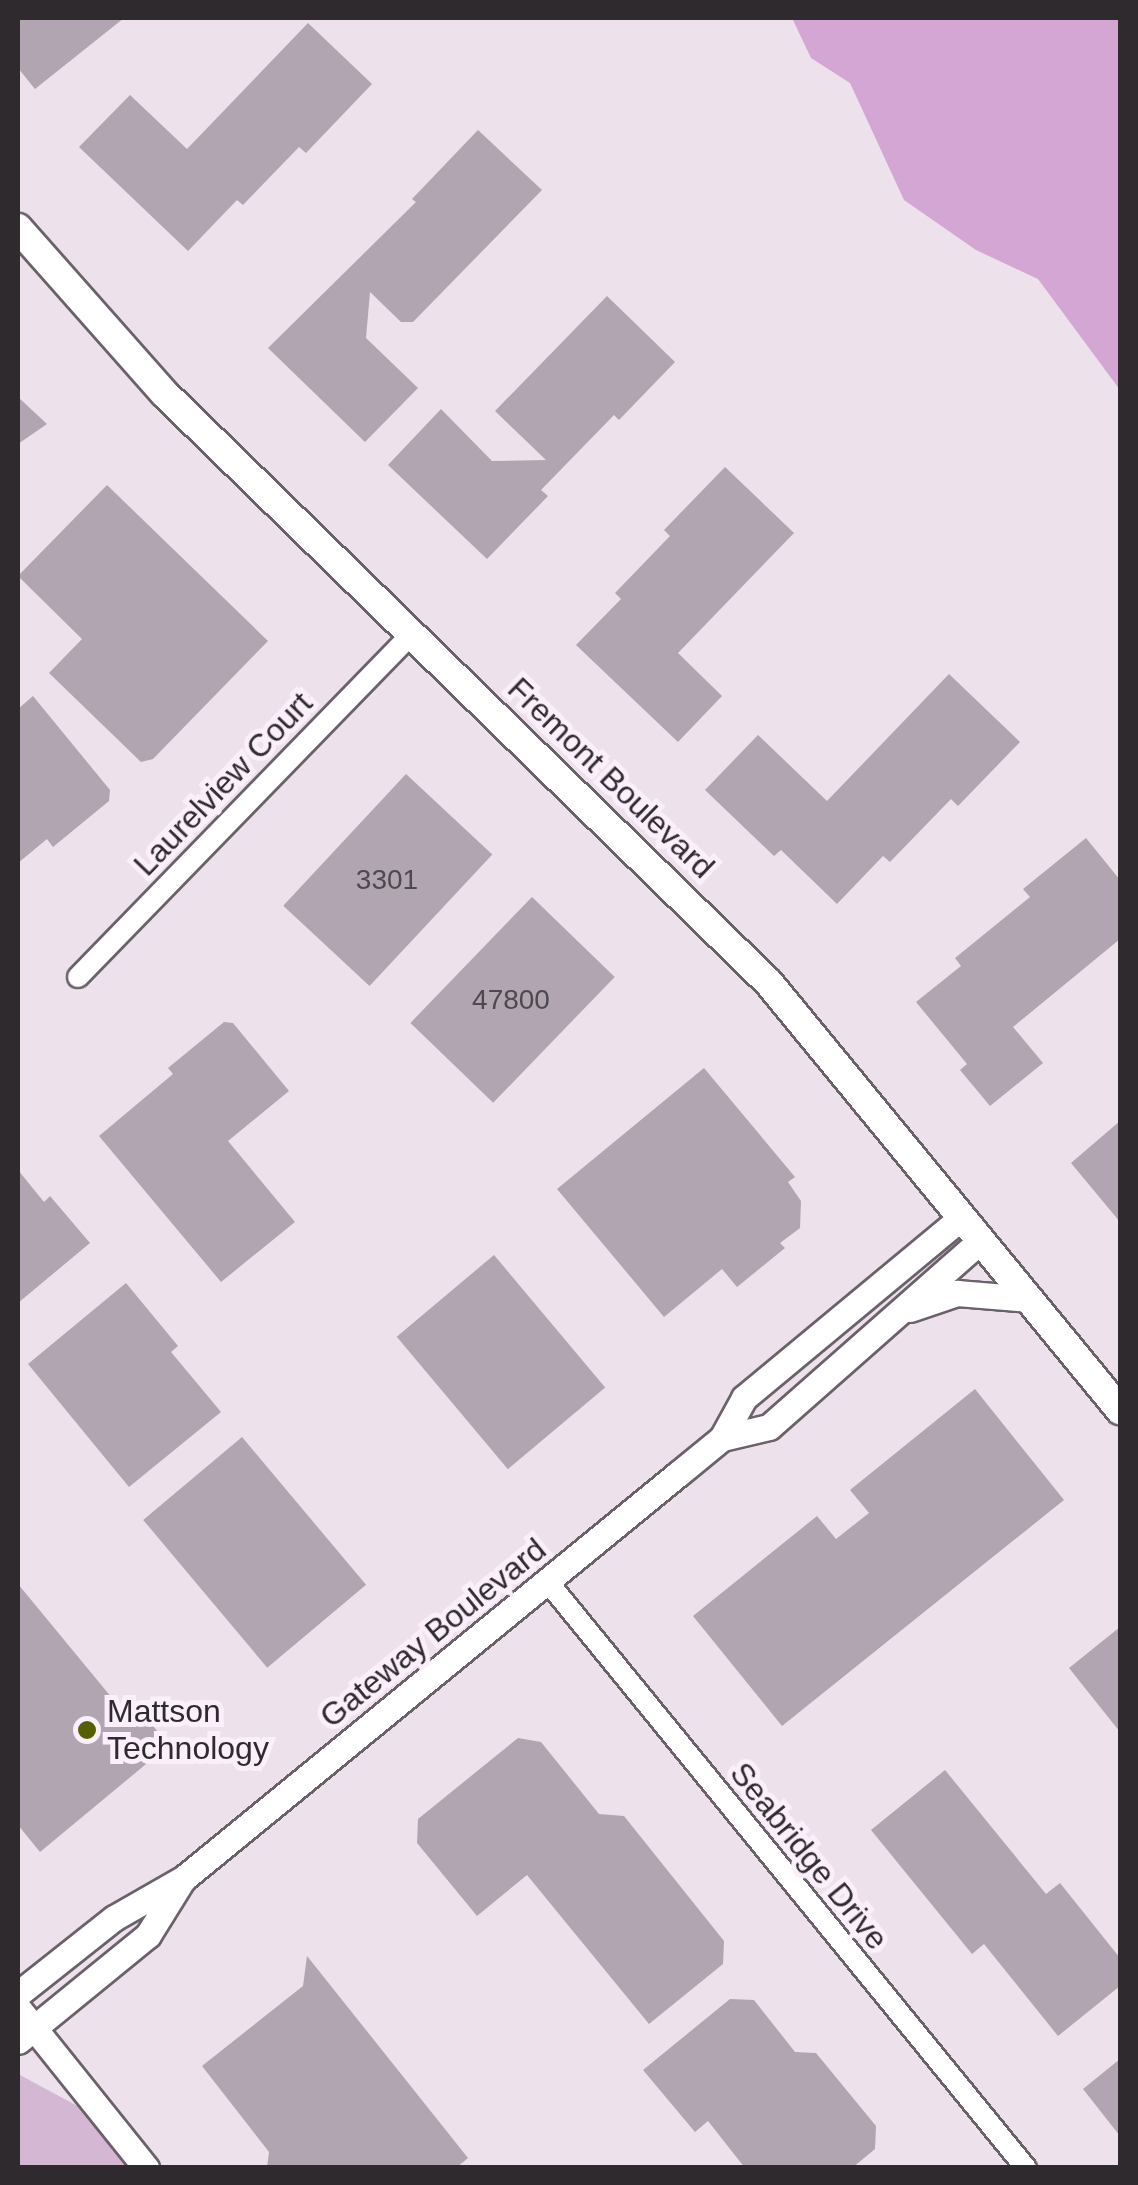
<!DOCTYPE html>
<html>
<head>
<meta charset="utf-8">
<style>
	body { margin:0 }
	#map { position:relative; width:1138px; height:2185px; overflow:hidden; background:#ede1ec; font-family:Arial,sans-serif }
	div>[style] { position:absolute }
	[style*='--x'] { left:calc(var(--x)*1px); top:calc(var(--y)*1px); width:calc(var(--w)*1px); rotate:calc(var(--a)*1deg) }
	.green>* { inset:0; background:#d4b7d3 }
	.water>* { inset:0; background:#d4a6d3 }
	.building>* { inset:0; background:#b0a5b0; transform-origin:0 0 }
	.roads { filter:drop-shadow(2px 0 #6b616b) drop-shadow(-2px 0 #6b616b) drop-shadow(0 2px #6b616b) drop-shadow(0 -2px #6b616b) }
	.minor>* { height:20px; margin:-10px; padding:0 10px; transform-origin:10px; border-radius:10px; background:#fff }
	.tertiary>* { height:25px; margin:-12.5px; padding:0 12.5px; transform-origin:12.5px; border-radius:12.5px; background:#fff }
	.secondary>* { height:28px; margin:-14px; padding:0 14px; transform-origin:14px; border-radius:14px; background:#fff }
	.dots>* { width:28px; height:28px; translate:-50% -50%; box-sizing:border-box; border:5px solid #faeffa; border-radius:50% }
	span { translate:-50% -50%; white-space:nowrap; text-align:center; line-height:1.15; -webkit-text-stroke:10px #faeffa; paint-order:stroke }
	.number-label { font-size:28px; color:#4e494e }
	.number-label span { -webkit-text-stroke-width:0 }
	.street-label { font-size:32px; color:#2e2a2e }
	.poi-label { font-size:32px; color:#2e2a2e }
	.left { translate:0 -50%; text-align:left }
	.frame { position:absolute; inset:0; border:20px solid #2e2a2e; pointer-events:none }
</style>
</head>
<body>
<div id="map">
	<div class="green">
		<i style="clip-path:polygon(18px 2074px,111px 2124px,146px 2167px,18px 2167px)"></i>
	</div>
	<div class="water">
		<i style="clip-path:polygon(792px 18px,1120px 18px,1120px 390px,1038px 279px,976px 250px,904px 200px,850px 83px,811px 58px)"></i>
	</div>
	<div class="building">
		<i style="clip-path:polygon(18px 18px,124px 18px,35px 89px,18px 68px)"></i>
		<i style="clip-path:polygon(308px 23px,372px 84px,306px 153px,299px 147px,243px 205px,237px 200px,188px 251px,79px 147px,130px 95px,187px 149px)"></i>
		<i style="clip-path:polygon(478px 130px,542px 190px,413px 322px,401px 322px,370px 292px,366px 338px,418px 388px,365px 442px,268px 348px,416px 202px,412px 199px)"></i>
		<i style="clip-path:polygon(607px 296px,675px 362px,619px 420px,614px 415px,541px 490px,548px 496px,487px 559px,388px 465px,441px 409px,492px 461px,546px 460px,495px 411px)"></i>
		<i style="clip-path:polygon(18px 397px,47px 424px,18px 444px)"></i>
		<i style="clip-path:polygon(725px 467px,794px 533px,678px 653px,722px 696px,678px 742px,576px 645px,621px 599px,615px 593px,670px 536px,664px 530px)"></i>
		<i style="clip-path:polygon(107px 485px,268px 641px,153px 759px,141px 762px,49px 673px,82px 639px,18px 576px)"></i>
		<i style="clip-path:polygon(949px 674px,1020px 742px,958px 806px,951px 799px,890px 862px,883px 856px,837px 904px,781px 850px,774px 856px,705px 790px,758px 735px,827px 801px)"></i>
		<i style="clip-path:polygon(33px 696px,110px 790px,109px 801px,53px 847px,47px 839px,18px 863px,18px 709px)"></i>
		<i style="left:406px;top:774px;width:118px;height:180px;rotate:43deg"></i>
		<i style="clip-path:polygon(1086px 838px,1120px 880px,1120px 939px,1013px 1027px,1043px 1063px,990px 1106px,960px 1070px,967px 1064px,916px 1002px,961px 966px,955px 958px,1030px 897px,1023px 889px)"></i>
		<i style="left:532px;top:897px;width:115px;height:175px;rotate:44deg"></i>
		<i style="clip-path:polygon(224px 1022px,233px 1023px,289px 1091px,228px 1141px,295px 1222px,221px 1282px,99px 1136px,173px 1074px,168px 1068px)"></i>
		<i style="clip-path:polygon(704px 1068px,795px 1177px,788px 1182px,801px 1201px,800px 1228px,780px 1243px,785px 1248px,737px 1287px,722px 1269px,664px 1317px,557px 1189px)"></i>
		<i style="clip-path:polygon(1120px 1121px,1120px 1222px,1071px 1163px)"></i>
		<i style="clip-path:polygon(18px 1170px,44px 1202px,50px 1196px,90px 1243px,18px 1303px)"></i>
		<i style="left:494px;top:1255px;width:173px;height:127px;rotate:50deg"></i>
		<i style="clip-path:polygon(126px 1283px,178px 1346px,171px 1352px,221px 1412px,129px 1487px,28px 1364px)"></i>
		<i style="clip-path:polygon(975px 1389px,1064px 1500px,782px 1726px,693px 1616px,817px 1516px,836px 1539px,869px 1513px,850px 1490px)"></i>
		<i style="left:242px;top:1437px;width:193px;height:129px;rotate:50deg"></i>
		<i style="clip-path:polygon(18px 1584px,126px 1715px,137px 1707px,169px 1745px,40px 1852px,18px 1825px)"></i>
		<i style="clip-path:polygon(1120px 1627px,1120px 1732px,1069px 1668px)"></i>
		<i style="clip-path:polygon(518px 1738px,541px 1742px,599px 1814px,624px 1816px,724px 1941px,723px 1964px,649px 2024px,527px 1875px,477px 1916px,417px 1843px,418px 1819px)"></i>
		<i style="clip-path:polygon(945px 1770px,1046px 1894px,1060px 1883px,1120px 1958px,1120px 1986px,1058px 2036px,984px 1944px,972px 1954px,871px 1830px)"></i>
		<i style="clip-path:polygon(307px 1956px,468px 2158px,456px 2168px,267px 2168px,269px 2152px,202px 2066px,303px 1986px)"></i>
		<i style="clip-path:polygon(730px 1999px,754px 2000px,795px 2052px,816px 2053px,876px 2126px,875px 2149px,852px 2168px,745px 2168px,708px 2121px,695px 2132px,643px 2070px)"></i>
		<i style="clip-path:polygon(1120px 2059px,1120px 2136px,1083px 2089px)"></i>
	</div>
	<div class="roads">
		<div class="minor">
			<i style="--x:78;--y:977;--w:479;--a:-45.8"></i>
			<i style="--x:547;--y:1581;--w:758;--a:50.79"></i>
		</div>
		<div class="tertiary">
			<i style="--x:910;--y:1309;--w:50;--a:-18.8"></i>
			<i style="--x:957;--y:1293;--w:73;--a:4.7"></i>
			<i style="--x:722;--y:1438;--w:48;--a:-13.2"></i>
			<i style="--x:769;--y:1427;--w:283;--a:-41.4"></i>
			<i style="--x:18;--y:1994;--w:122;--a:-38.4"></i>
			<i style="--x:114;--y:1918;--w:81;--a:-29.7"></i>
			<i style="--x:184;--y:1878;--w:638;--a:-39.28"></i>
			<i style="--x:678;--y:1474;--w:57;--a:-39.3"></i>
			<i style="--x:722;--y:1438;--w:46;--a:-61.2"></i>
			<i style="--x:744;--y:1398;--w:283;--a:-39.7"></i>
			<i style="--x:18;--y:2008;--w:205;--a:51.3"></i>
			<i style="--x:18;--y:2041;--w:168;--a:-39.2"></i>
			<i style="--x:148;--y:1935;--w:62;--a:-58.1"></i>
		</div>
		<div class="secondary">
			<i style="--x:18;--y:228;--w:220;--a:48.5"></i>
			<i style="--x:164;--y:393;--w:845;--a:44.28"></i>
			<i style="--x:769;--y:983;--w:553;--a:50.58"></i>
		</div>
	</div>
	<div class="dots">
		<i style="left:87px;top:1730px;background:#556000"></i>
	</div>
	<div class="number-label">
		<span style="left:387px;top:880px">3301</span>
		<span style="left:511px;top:1000px">47800</span>
	</div>
	<div class="street-label">
		<span style="left:611px;top:778px;rotate:44deg">Fremont Boulevard</span>
		<span style="left:223px;top:784px;rotate:-46deg">Laurelview Court</span>
		<span style="left:433px;top:1633px;rotate:-39deg">Gateway Boulevard</span>
		<span style="left:809px;top:1856px;rotate:51deg">Seabridge Drive</span>
	</div>
	<div class="poi-label">
		<span class="left" style="left:107px;top:1730px">Mattson<br>Technology</span>
	</div>
	<div class="frame"></div>
</div>
</body>
</html>
